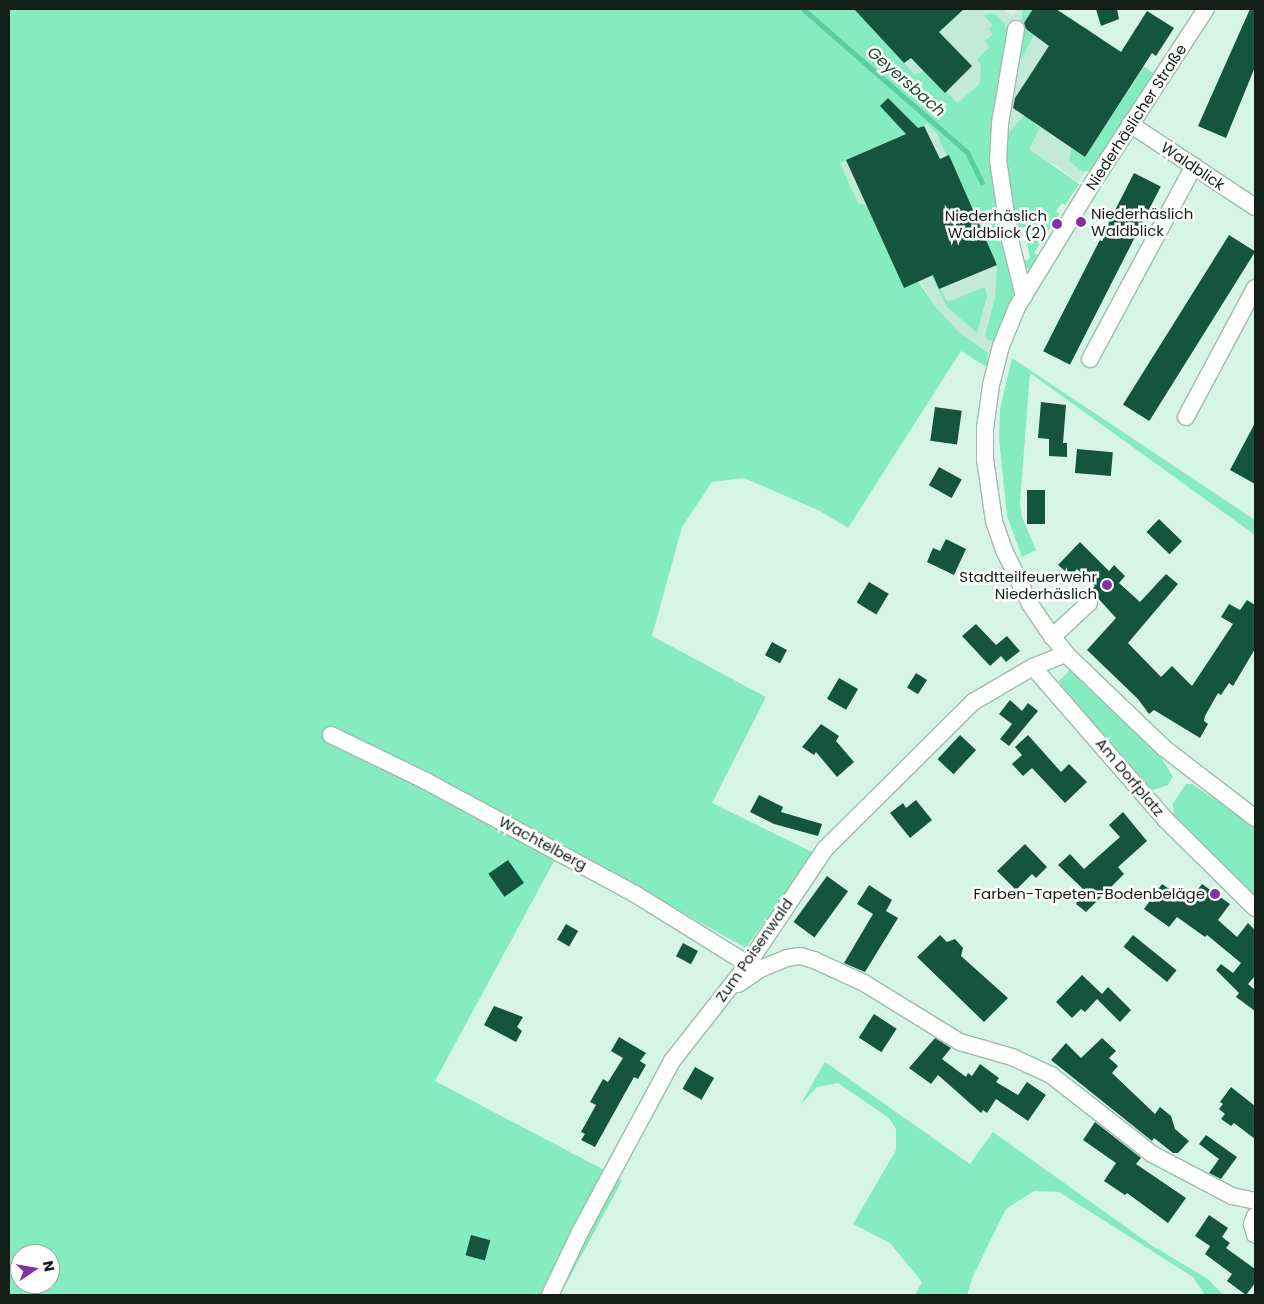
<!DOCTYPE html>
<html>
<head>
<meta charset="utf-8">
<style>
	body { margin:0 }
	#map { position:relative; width:1264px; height:1304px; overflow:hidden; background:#d7f5e7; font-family:Poppins,sans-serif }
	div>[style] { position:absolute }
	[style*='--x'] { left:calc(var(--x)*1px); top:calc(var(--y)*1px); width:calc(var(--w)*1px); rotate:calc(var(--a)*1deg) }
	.built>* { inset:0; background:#c3e9d8 }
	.green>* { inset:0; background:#85ebc1 }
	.stream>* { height:5px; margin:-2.5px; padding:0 2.5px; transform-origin:2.5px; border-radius:2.5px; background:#5ccda2 }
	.building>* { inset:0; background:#15543e; transform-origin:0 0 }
	.roads { filter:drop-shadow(1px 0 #9ebbad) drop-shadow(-1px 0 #9ebbad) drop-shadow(0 1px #9ebbad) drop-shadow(0 -1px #9ebbad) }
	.minor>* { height:16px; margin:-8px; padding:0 8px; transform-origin:8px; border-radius:8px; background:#fff }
	.dots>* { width:14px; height:14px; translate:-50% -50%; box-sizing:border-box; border:2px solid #fff; border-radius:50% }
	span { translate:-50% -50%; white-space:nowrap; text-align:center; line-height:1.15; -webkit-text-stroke:5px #fff; paint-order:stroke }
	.street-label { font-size:15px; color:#131e19 }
	.poi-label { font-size:15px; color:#131e19 }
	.left { translate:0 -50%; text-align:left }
	.right { translate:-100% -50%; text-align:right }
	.water-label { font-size:16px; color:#1c4c39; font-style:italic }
	.frame { position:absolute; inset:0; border:10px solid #131e19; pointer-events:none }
	.north { position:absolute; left:10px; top:1244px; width:50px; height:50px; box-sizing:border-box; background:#fff; border:1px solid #a1a5a3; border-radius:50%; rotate:78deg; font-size:14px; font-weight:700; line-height:20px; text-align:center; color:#131e19 }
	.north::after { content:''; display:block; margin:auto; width:18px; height:22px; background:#8231a0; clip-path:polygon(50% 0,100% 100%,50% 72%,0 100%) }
</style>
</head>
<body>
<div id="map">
	<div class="built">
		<i style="clip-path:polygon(854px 9px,1004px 9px,1011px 15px,1016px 13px,1016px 9px,1057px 9px,1155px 74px,1078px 182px,1055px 165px,1006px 144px,1009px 131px,997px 125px,990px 93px,958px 104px,915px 76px)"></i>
		<i style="clip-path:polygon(928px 124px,936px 132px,949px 155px,997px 265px,995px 297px,987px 324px,995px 341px,990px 356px,961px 334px,934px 305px,920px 281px,858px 203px,839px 162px)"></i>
	</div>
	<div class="green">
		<i style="clip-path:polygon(evenodd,9px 9px,854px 9px,915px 75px,924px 71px,958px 103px,980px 83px,981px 66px,977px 59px,990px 47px,985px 41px,993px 34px,989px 29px,993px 25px,983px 15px,994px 13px,1005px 24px,1009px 36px,1001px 95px,1014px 293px,995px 341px,988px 340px,985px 335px,995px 297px,997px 265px,936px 132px,927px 124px,840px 163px,858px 203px,867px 206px,934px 305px,961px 334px,988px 353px,987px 367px,961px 351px,848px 528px,820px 511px,744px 478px,712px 482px,682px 527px,652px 636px,766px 697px,712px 803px,814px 853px,746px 948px,663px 902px,559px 852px,435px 1081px,608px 1172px,544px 1295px,9px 1295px,9px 9px,20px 1254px,50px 1254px,50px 1284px,20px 1284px,20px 1254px)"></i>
		<i style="clip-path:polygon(1023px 9px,1033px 9px,1022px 26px,1034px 35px,1022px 58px,1019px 56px,1021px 26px)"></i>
		<i style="clip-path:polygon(1084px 26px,1092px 32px,1033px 123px,1040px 128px,1029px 149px,1079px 184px,1065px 205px,1062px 203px,1056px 211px,1059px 214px,1034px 253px,1039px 256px,1029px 269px,1022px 268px,1020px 262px,1030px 259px,1024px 227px,1015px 229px,1005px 150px,1010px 131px,1025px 115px)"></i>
		<i style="clip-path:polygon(1144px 67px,1155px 74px,1092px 170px,1083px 172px,1069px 161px,1071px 148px,1085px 157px)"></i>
		<i style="clip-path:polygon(929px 264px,947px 302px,985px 287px,987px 296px,977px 333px,947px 307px,928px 269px)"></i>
		<i style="clip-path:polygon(1012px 358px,1255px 520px,1255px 535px,1030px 373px,1020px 503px,1022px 517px,1036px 550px,1022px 557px,1007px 516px,999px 439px,1000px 409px)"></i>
		<i style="clip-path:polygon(1070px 670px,1162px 759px,1173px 777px,1168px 785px,1151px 791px,1061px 688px,1059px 681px)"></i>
		<i style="clip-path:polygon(1186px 784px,1192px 784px,1255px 826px,1255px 896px,1174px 820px,1173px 803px)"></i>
		<i style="clip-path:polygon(825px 1062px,970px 1164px,993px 1132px,1151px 1245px,1208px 1279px,1223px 1295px,1205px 1295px,1193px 1277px,1059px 1192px,1034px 1191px,1006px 1209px,973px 1276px,967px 1295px,915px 1295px,922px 1282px,890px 1243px,853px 1224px,896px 1150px,896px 1129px,889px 1118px,838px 1083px,817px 1087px,800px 1105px)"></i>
		<i style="clip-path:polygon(615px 1176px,622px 1181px,560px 1295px,554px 1295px)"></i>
	</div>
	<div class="stream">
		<i style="--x:803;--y:9;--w:218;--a:41.1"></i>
		<i style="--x:967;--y:152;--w:34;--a:64"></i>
	</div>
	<div class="building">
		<i style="clip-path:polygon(854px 9px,964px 9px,939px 32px,972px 66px,945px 93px,911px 58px,904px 63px)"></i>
		<i style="clip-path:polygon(1033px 9px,1056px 9px,1121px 52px,1147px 11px,1174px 28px,1156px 56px,1152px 53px,1085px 157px,1013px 108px,1015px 98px,1049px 46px,1026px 29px,1024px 23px)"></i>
		<i style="clip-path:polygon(1096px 9px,1117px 9px,1119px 19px,1101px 26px)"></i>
		<i style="clip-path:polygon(1250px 9px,1255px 9px,1255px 67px,1226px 138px,1198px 126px)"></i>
		<i style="clip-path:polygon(888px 98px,918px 128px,924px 126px,940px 159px,949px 155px,997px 265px,939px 289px,933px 275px,904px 288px,846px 160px,906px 134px,880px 106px)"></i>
		<i style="left:1134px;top:173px;width:30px;height:200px;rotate:27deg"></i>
		<i style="left:1229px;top:235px;width:31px;height:200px;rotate:32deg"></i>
		<i style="clip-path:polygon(1041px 402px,1066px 405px,1063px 443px,1067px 443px,1067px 457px,1049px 456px,1049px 439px,1038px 438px)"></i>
		<i style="left:935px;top:407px;width:27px;height:34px;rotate:8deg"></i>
		<i style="clip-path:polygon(1255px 423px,1255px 484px,1230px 470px)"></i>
		<i style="left:1077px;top:449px;width:36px;height:24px;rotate:5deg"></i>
		<i style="left:939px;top:467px;width:26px;height:21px;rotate:29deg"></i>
		<i style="left:1027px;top:490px;width:18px;height:34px"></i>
		<i style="left:1159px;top:519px;width:32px;height:18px;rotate:44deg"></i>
		<i style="clip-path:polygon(946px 539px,966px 549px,954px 575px,927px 562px,933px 548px,940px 551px)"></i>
		<i style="clip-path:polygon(1080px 542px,1109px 571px,1114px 565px,1125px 576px,1119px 583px,1140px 602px,1166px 574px,1178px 584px,1128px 643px,1161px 677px,1172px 666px,1192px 686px,1233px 624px,1221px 617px,1229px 604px,1240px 610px,1247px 600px,1255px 605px,1255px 649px,1233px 686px,1229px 683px,1221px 695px,1218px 693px,1205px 716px,1204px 721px,1208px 724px,1200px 738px,1154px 710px,1149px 714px,1138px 699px,1087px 650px,1116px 618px,1096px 596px,1089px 593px,1095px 586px,1077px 569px,1071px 576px,1058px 565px)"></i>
		<i style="left:869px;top:582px;width:23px;height:24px;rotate:31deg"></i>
		<i style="clip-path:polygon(976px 624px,996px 645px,1007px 636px,1020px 651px,1006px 662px,1001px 656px,990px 666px,962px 636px)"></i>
		<i style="left:772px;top:642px;width:17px;height:15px;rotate:28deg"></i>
		<i style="left:916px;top:673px;width:13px;height:17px;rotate:32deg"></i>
		<i style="left:839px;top:678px;width:22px;height:24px;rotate:30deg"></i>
		<i style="clip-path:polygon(1010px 700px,1022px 711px,1028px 703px,1038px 711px,1009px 746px,1000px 739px,1012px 724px,999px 714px)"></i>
		<i style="clip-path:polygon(821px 724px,839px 736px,836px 741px,854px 762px,837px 777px,816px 752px,814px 755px,802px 747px)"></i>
		<i style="left:960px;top:735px;width:22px;height:33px;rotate:43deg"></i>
		<i style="clip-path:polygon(1028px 735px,1061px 772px,1069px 764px,1087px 782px,1065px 803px,1032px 768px,1023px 776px,1012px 764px,1022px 755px,1015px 747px)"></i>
		<i style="clip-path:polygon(759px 795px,783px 807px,781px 812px,822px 824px,818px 836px,774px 824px,750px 812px)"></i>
		<i style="clip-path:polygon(916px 800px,932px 820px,910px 838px,890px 813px,903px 803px,906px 808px)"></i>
		<i style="clip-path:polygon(1123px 812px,1147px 841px,1118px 867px,1124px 874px,1086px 912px,1076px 904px,1078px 900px,1075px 897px,1082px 888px,1058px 865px,1070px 854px,1084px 869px,1120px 837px,1109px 825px)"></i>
		<i style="clip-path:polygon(1025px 844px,1047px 867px,1036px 878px,1032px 874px,1016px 890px,997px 871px)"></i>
		<i style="left:508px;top:860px;width:28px;height:24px;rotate:55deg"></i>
		<i style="left:827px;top:876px;width:26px;height:57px;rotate:36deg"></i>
		<i style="clip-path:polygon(1162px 884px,1188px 902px,1202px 884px,1230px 904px,1218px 920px,1237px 937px,1248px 923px,1255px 930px,1255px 976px,1248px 984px,1255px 990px,1255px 1011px,1236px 997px,1239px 993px,1216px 970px,1221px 964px,1233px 973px,1241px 963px,1207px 935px,1205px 937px,1177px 917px,1169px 927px,1144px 909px)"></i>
		<i style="clip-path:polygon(869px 885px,892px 900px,886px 911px,898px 918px,865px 972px,844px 963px,873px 914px,857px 904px)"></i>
		<i style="left:566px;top:924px;width:14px;height:18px;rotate:30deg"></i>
		<i style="clip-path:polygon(940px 935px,947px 942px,955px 939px,963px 948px,961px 956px,1008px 998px,984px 1022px,917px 957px)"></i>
		<i style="left:1133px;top:935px;width:56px;height:15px;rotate:39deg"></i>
		<i style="left:683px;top:943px;width:17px;height:15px;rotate:28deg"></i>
		<i style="clip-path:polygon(1082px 975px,1102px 994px,1108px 987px,1131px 1010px,1120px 1022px,1097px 999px,1085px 1012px,1081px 1009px,1072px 1018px,1056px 1002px)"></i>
		<i style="clip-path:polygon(494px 1006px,523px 1017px,517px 1027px,522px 1031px,516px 1042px,484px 1025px)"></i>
		<i style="left:874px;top:1014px;width:27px;height:28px;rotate:33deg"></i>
		<i style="clip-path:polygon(619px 1037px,646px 1053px,640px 1061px,646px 1065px,638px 1079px,634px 1077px,595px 1147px,581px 1140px,585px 1134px,581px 1132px,596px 1105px,590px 1102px,603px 1079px,608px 1082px,623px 1058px,611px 1051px)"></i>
		<i style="clip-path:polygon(935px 1038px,951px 1048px,942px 1059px,966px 1077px,968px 1073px,972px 1076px,980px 1064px,999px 1078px,996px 1082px,1018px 1095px,1027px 1082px,1046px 1095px,1028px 1121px,996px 1099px,987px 1113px,983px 1110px,981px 1113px,938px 1075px,931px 1084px,909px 1068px)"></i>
		<i style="clip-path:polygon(1102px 1038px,1116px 1051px,1109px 1058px,1118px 1066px,1112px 1073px,1155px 1114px,1160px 1107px,1171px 1116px,1175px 1129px,1189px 1141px,1178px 1153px,1173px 1153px,1154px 1138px,1152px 1141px,1051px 1060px,1066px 1043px,1081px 1058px)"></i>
		<i style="left:695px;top:1067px;width:22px;height:25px;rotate:30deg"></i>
		<i style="clip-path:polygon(1231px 1087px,1255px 1106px,1255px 1139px,1234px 1123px,1231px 1126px,1221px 1119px,1225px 1114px,1219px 1109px,1223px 1104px,1220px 1102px)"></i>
		<i style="clip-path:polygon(1095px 1122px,1141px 1158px,1136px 1164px,1186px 1198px,1168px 1223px,1127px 1193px,1125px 1195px,1104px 1181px,1116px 1163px,1083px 1140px)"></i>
		<i style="clip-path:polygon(1206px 1135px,1237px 1157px,1221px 1179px,1209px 1173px,1219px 1159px,1199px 1144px)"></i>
		<i style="clip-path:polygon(1209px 1215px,1228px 1228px,1222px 1237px,1230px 1243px,1226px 1248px,1255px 1269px,1255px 1283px,1246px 1295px,1227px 1281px,1232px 1274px,1205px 1254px,1210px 1246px,1195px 1236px)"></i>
		<i style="left:471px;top:1235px;width:20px;height:21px;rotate:15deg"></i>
	</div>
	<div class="roads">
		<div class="minor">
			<i style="--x:1206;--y:9;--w:209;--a:123.1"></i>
			<i style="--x:1092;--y:184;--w:144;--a:121.4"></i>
			<i style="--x:1017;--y:307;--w:42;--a:112.3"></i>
			<i style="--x:1001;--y:346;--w:40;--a:104.4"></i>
			<i style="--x:991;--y:385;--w:44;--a:97.8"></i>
			<i style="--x:985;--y:429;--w:30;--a:90"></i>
			<i style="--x:985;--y:459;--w:63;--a:81.7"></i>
			<i style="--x:994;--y:521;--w:31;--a:71"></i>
			<i style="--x:1004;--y:550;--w:60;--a:64.3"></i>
			<i style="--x:1030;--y:604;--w:29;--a:56"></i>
			<i style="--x:1046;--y:628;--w:33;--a:52"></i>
			<i style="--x:1066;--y:654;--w:136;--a:43.8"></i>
			<i style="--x:1164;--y:748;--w:115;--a:37.6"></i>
			<i style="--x:1016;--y:29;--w:96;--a:99.6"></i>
			<i style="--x:1000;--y:124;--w:36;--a:93"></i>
			<i style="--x:998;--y:160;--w:81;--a:81.5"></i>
			<i style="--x:1010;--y:240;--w:58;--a:76"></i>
			<i style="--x:1130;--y:124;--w:150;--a:33.6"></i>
			<i style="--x:1090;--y:359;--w:219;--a:-61.7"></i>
			<i style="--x:1186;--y:417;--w:146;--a:-61.9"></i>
			<i style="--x:1052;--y:637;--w:50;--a:-42.6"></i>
			<i style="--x:1033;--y:667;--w:203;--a:49"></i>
			<i style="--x:1166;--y:820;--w:125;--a:44.7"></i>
			<i style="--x:331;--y:735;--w:106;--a:25.8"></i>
			<i style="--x:426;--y:781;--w:238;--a:28.4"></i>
			<i style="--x:635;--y:894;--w:133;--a:31.8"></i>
			<i style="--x:738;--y:984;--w:27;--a:-34"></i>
			<i style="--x:760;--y:969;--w:29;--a:-22"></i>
			<i style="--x:787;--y:958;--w:13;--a:-9"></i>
			<i style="--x:800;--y:956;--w:15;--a:16"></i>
			<i style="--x:814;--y:960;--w:55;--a:24.7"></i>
			<i style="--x:864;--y:983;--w:113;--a:31.6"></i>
			<i style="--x:960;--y:1042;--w:54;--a:16.1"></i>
			<i style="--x:1012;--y:1057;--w:43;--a:24.8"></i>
			<i style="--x:1051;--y:1075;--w:128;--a:38"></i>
			<i style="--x:1152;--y:1154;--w:90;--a:27.7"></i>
			<i style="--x:1232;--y:1196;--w:24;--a:12"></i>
			<i style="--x:1255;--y:1216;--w:9;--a:111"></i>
			<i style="--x:1252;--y:1224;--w:11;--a:75"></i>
			<i style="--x:550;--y:1295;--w:70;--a:-64.5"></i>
			<i style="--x:580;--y:1232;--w:194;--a:-61.7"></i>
			<i style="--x:672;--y:1061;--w:123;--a:-51.9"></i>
			<i style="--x:748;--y:964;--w:138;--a:-56.2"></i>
			<i style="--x:825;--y:849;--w:209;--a:-44.8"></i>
			<i style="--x:973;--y:702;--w:69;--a:-30.3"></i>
			<i style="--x:1033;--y:667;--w:35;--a:-22"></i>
		</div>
	</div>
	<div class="dots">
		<i style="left:1081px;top:222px;background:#8231a0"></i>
		<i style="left:1057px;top:224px;background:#8231a0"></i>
		<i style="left:1107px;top:585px;background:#8231a0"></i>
		<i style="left:1215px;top:894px;background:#8231a0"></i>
	</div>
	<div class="street-label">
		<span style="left:1136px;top:117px;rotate:-57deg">Niederhäslicher Straße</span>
		<span style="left:1193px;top:166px;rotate:34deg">Waldblick</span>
		<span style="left:1130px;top:777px;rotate:50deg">Am Dorfplatz</span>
		<span style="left:543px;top:843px;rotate:28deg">Wachtelberg</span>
		<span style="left:754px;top:950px;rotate:-55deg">Zum Poisenwald</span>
	</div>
	<div class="poi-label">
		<span class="left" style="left:1091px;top:222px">Niederhäslich<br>Waldblick</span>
		<span class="right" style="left:1047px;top:224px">Niederhäslich<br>Waldblick (2)</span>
		<span class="right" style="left:1097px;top:585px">Stadtteilfeuerwehr<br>Niederhäslich</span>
		<span class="right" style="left:1205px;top:894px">Farben-Tapeten-Bodenbeläge</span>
	</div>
	<div class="water-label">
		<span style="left:906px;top:82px;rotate:41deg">Geyersbach</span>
	</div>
	<div class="frame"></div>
	<div class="north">N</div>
</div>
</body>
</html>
